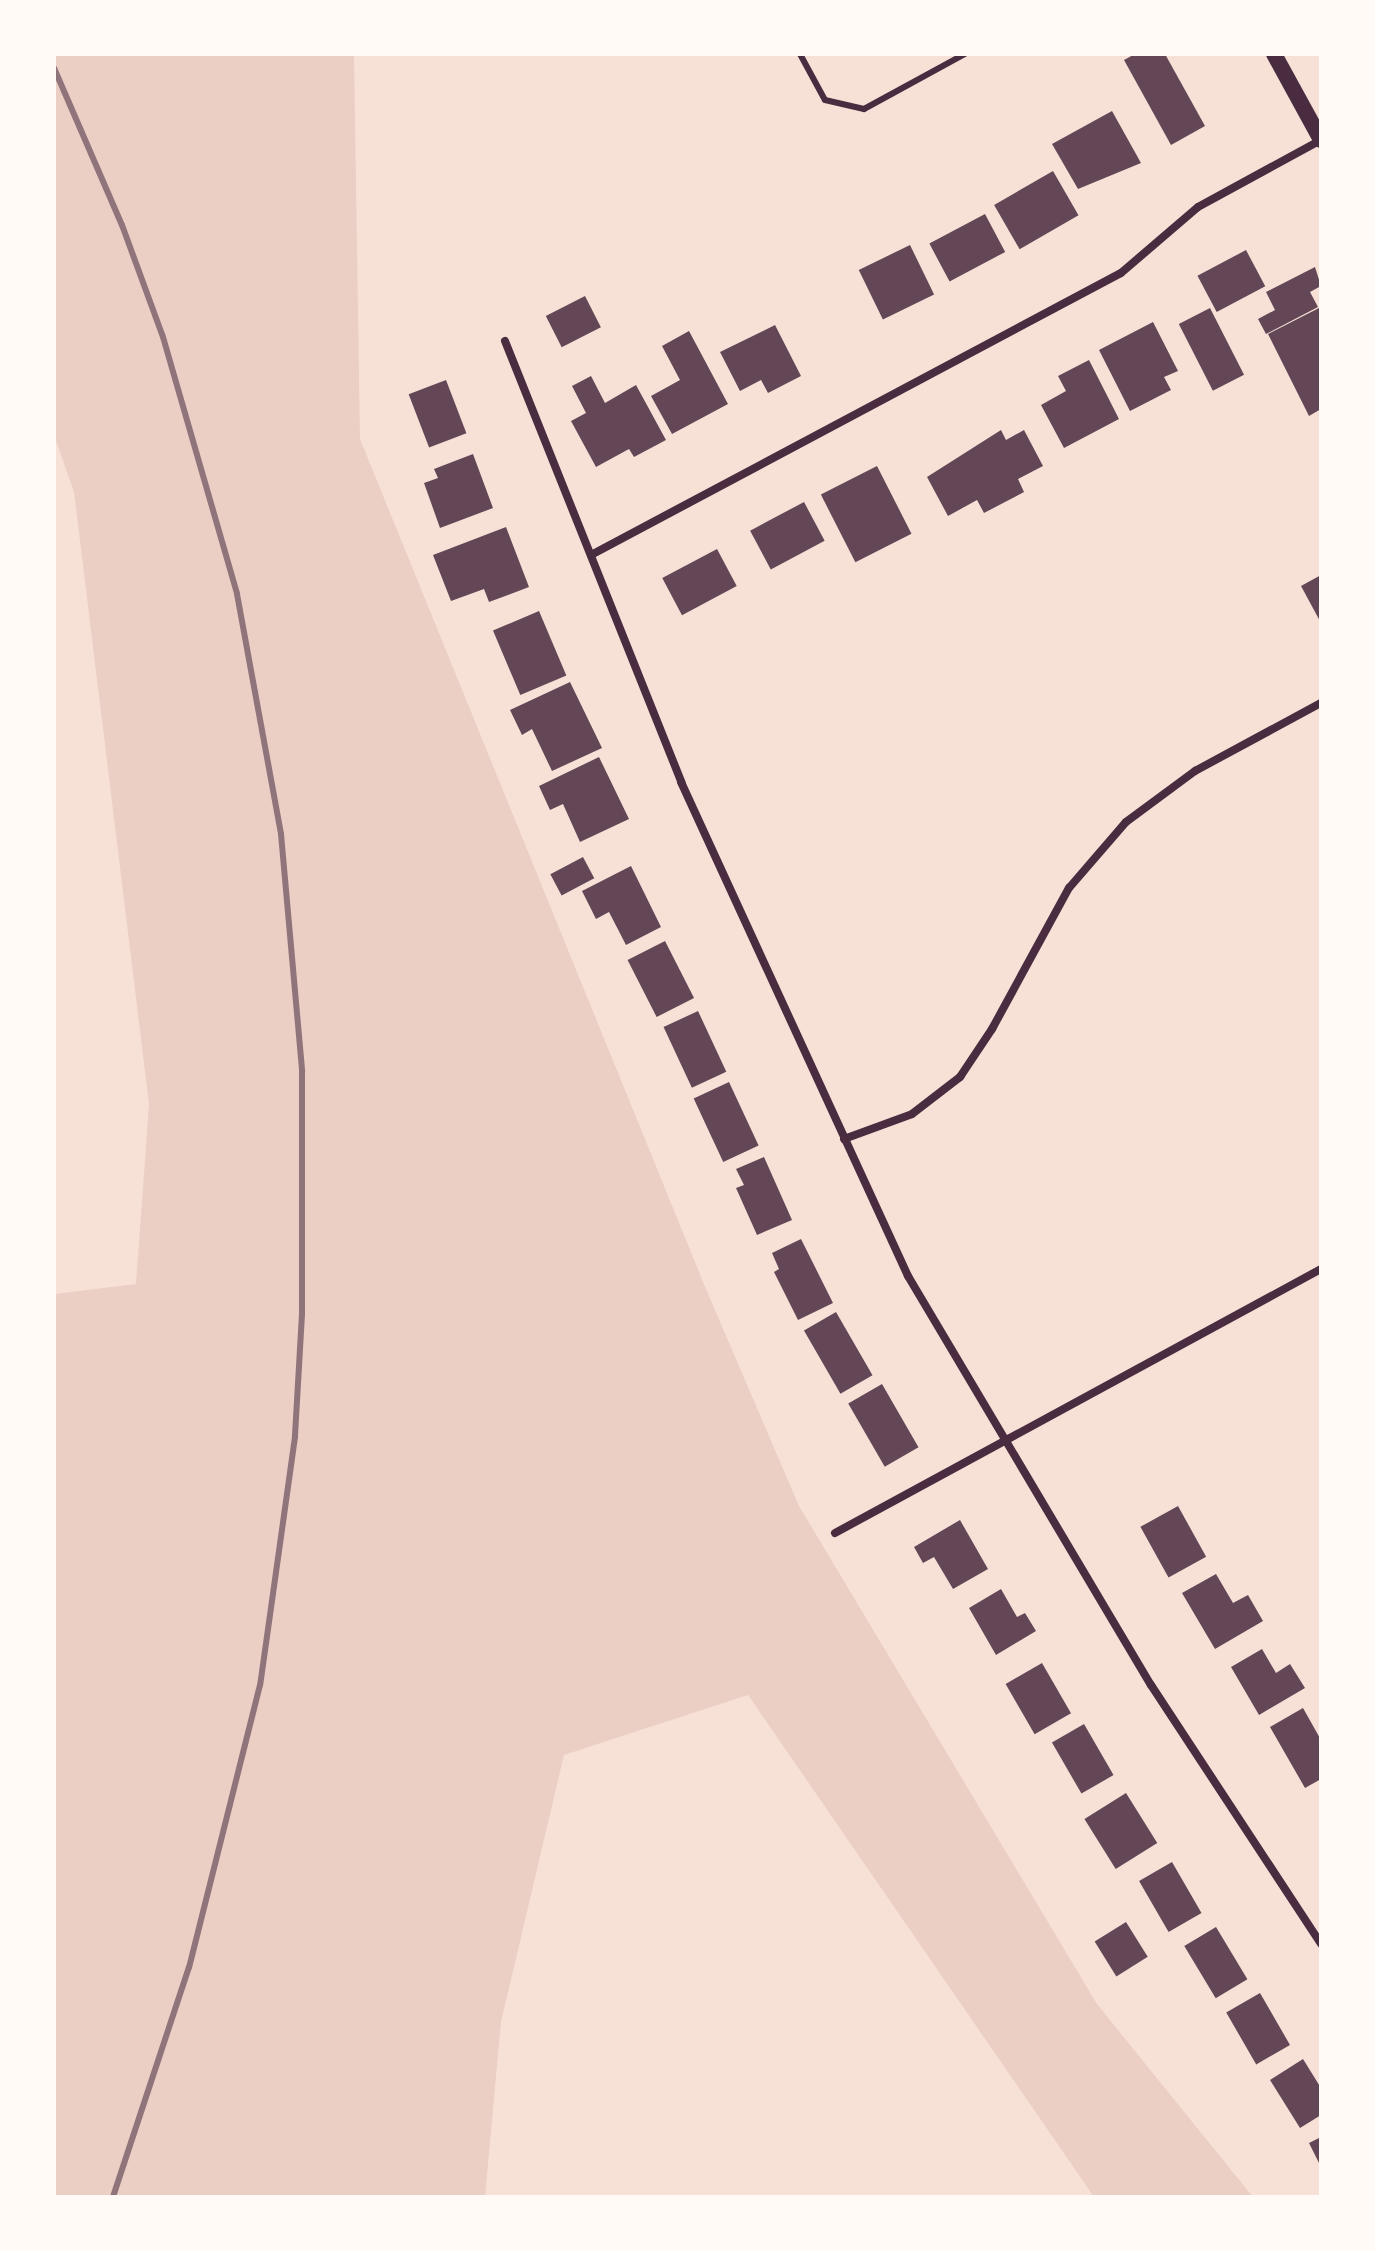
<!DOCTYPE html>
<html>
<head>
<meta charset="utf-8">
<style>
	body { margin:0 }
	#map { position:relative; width:1375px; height:2251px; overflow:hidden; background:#f7e1d7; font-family:"PT Sans Narrow",sans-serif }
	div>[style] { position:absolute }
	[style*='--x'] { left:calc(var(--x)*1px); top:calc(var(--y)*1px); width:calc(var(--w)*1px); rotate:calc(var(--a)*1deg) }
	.green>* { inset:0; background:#ebcfc5 }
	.building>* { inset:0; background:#644757; transform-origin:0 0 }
	.service>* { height:6px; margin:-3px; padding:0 3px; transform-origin:3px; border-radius:3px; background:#4a2c40 }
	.minor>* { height:8px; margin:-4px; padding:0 4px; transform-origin:4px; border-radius:4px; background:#4a2c40 }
	.secondary>* { height:16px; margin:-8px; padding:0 8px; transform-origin:8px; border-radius:8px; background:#4a2c40 }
	.rail>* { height:6px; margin:-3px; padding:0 3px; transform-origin:3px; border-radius:3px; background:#8f747c }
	span { translate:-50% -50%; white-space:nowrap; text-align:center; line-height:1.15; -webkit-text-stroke:6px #fffaf5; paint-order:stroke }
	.frame { position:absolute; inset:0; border:56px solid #fffaf5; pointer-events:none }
</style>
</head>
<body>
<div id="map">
	<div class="green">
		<i style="clip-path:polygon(54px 54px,354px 54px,360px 439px,706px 1289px,799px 1506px,1097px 2004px,1253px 2197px,1094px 2197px,748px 1695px,564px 1755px,501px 2022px,485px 2197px,54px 2197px,54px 1294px,136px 1284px,149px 1104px,74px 492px,54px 435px)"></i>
	</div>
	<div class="building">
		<i style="clip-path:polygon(1135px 54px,1165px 54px,1205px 126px,1171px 145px,1124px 60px)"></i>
		<i style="clip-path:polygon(1112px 111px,1141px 163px,1078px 189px,1052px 144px)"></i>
		<i style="left:1053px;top:171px;width:51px;height:68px;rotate:60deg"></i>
		<i style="left:985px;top:214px;width:43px;height:63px;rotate:62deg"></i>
		<i style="left:910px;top:245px;width:55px;height:57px;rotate:64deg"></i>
		<i style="left:1246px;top:250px;width:41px;height:55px;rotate:62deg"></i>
		<i style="clip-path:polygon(1315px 267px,1321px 286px,1310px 292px,1318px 307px,1266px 334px,1258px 319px,1275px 310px,1266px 292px)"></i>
		<i style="left:585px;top:296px;width:35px;height:44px;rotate:63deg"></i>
		<i style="left:1210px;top:308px;width:75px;height:35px;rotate:63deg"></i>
		<i style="clip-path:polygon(1319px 308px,1321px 409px,1309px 416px,1268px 334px)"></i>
		<i style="clip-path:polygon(1153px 322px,1178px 371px,1164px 377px,1171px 390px,1130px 411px,1099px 350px)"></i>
		<i style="clip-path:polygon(775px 325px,801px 376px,768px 393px,761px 380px,740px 391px,720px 352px)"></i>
		<i style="clip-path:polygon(689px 331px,728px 404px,672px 434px,651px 396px,680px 380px,662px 346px)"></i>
		<i style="clip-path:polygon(1089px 360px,1119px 419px,1064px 448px,1041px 405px,1066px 391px,1058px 376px)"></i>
		<i style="clip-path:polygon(591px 376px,605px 403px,636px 385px,666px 440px,634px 457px,629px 449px,596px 467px,571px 421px,586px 413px,572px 386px)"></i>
		<i style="left:446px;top:380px;width:57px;height:40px;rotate:69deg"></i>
		<i style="clip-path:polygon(1001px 430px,1006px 440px,1024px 430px,1043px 466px,1018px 479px,1024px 492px,984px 513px,977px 500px,948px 516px,927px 477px)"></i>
		<i style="clip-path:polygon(473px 454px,493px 508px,440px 528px,424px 483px,438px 478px,434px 469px)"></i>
		<i style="left:877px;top:466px;width:76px;height:63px;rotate:63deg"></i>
		<i style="left:804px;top:502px;width:44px;height:61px;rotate:62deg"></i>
		<i style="clip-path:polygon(506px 527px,529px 587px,489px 602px,484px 589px,451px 601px,433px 555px)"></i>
		<i style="left:717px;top:549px;width:42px;height:62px;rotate:62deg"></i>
		<i style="clip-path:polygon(1321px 575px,1321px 623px,1301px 586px)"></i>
		<i style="left:539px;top:611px;width:70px;height:50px;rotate:67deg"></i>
		<i style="clip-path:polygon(570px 682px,602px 748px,552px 771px,532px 729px,522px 735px,510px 710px)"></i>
		<i style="clip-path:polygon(599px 757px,629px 819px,580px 842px,563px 804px,550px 810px,539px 786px)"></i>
		<i style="left:583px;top:857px;width:24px;height:37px;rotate:62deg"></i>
		<i style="clip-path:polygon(631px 866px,661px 927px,626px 945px,609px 912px,596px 919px,582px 891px)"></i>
		<i style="left:665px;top:941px;width:64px;height:42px;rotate:63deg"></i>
		<i style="left:698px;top:1011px;width:67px;height:38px;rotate:65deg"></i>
		<i style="left:729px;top:1082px;width:70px;height:39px;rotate:65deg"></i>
		<i style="clip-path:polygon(764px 1157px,792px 1220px,757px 1235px,736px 1188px,744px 1185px,736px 1169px)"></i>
		<i style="clip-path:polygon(801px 1239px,833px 1303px,798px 1320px,774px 1272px,779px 1269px,772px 1253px)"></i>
		<i style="left:836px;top:1312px;width:73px;height:37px;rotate:60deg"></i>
		<i style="left:882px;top:1384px;width:73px;height:39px;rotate:60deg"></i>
		<i style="left:1178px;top:1506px;width:58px;height:43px;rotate:61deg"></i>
		<i style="clip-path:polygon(960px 1520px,988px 1569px,953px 1589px,934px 1557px,923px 1563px,914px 1547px)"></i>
		<i style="clip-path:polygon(1216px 1574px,1233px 1603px,1248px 1595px,1263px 1621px,1215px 1649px,1182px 1593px)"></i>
		<i style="clip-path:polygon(1001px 1589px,1017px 1617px,1025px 1613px,1036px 1631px,996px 1655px,969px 1608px)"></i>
		<i style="clip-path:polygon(1262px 1649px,1276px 1673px,1290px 1664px,1305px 1688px,1259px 1715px,1231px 1667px)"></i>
		<i style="left:1042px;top:1663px;width:58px;height:42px;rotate:60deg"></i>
		<i style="clip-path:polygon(1303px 1708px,1321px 1740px,1321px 1779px,1305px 1788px,1270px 1727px)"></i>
		<i style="left:1084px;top:1724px;width:59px;height:37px;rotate:60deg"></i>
		<i style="left:1126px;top:1793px;width:59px;height:49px;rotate:58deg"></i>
		<i style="left:1172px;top:1862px;width:59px;height:38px;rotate:60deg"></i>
		<i style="left:1126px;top:1922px;width:41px;height:37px;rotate:58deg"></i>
		<i style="left:1216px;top:1927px;width:61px;height:37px;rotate:59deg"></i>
		<i style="left:1260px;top:1993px;width:60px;height:39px;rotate:60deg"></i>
		<i style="clip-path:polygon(1303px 2059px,1321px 2088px,1321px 2115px,1300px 2128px,1270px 2080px)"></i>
		<i style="clip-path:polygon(1321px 2137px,1321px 2167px,1309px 2143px)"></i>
	</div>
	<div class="service">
		<i style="--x:800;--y:54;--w:52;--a:61.5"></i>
		<i style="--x:825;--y:100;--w:40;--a:13"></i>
		<i style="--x:864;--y:109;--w:115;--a:-28.6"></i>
	</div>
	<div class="minor">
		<i style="--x:505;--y:341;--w:475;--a:68.2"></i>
		<i style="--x:681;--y:782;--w:544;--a:65.32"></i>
		<i style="--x:908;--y:1276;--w:476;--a:59.3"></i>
		<i style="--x:1151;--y:1685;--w:310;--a:56.7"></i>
		<i style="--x:591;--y:555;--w:600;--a:-28.02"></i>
		<i style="--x:1121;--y:273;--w:101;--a:-40.6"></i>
		<i style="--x:1198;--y:207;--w:140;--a:-28.6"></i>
		<i style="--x:844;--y:1139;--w:72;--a:-20.2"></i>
		<i style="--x:912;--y:1114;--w:61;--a:-37.6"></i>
		<i style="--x:960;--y:1077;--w:58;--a:-56.3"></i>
		<i style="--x:992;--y:1029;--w:161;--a:-61.4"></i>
		<i style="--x:1069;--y:888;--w:87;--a:-49.2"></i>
		<i style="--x:1126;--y:822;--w:86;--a:-36.5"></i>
		<i style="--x:1195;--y:771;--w:143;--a:-28.4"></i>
		<i style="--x:835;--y:1533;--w:553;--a:-28.51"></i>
	</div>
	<div class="secondary">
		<i style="--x:1274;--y:54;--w:98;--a:61.3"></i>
	</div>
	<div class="rail">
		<i style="--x:54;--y:68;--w:171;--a:66.6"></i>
		<i style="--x:122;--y:225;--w:119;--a:69.9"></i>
		<i style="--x:163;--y:337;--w:267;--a:73.9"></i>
		<i style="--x:237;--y:594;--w:244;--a:79.6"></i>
		<i style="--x:281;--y:834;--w:238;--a:84.9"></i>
		<i style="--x:302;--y:1071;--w:243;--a:90"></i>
		<i style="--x:302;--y:1314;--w:123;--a:93.3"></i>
		<i style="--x:295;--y:1437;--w:250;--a:98"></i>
		<i style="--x:260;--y:1685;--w:291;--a:104.1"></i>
		<i style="--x:189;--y:1967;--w:242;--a:108.3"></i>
	</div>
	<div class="frame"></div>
</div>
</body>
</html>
